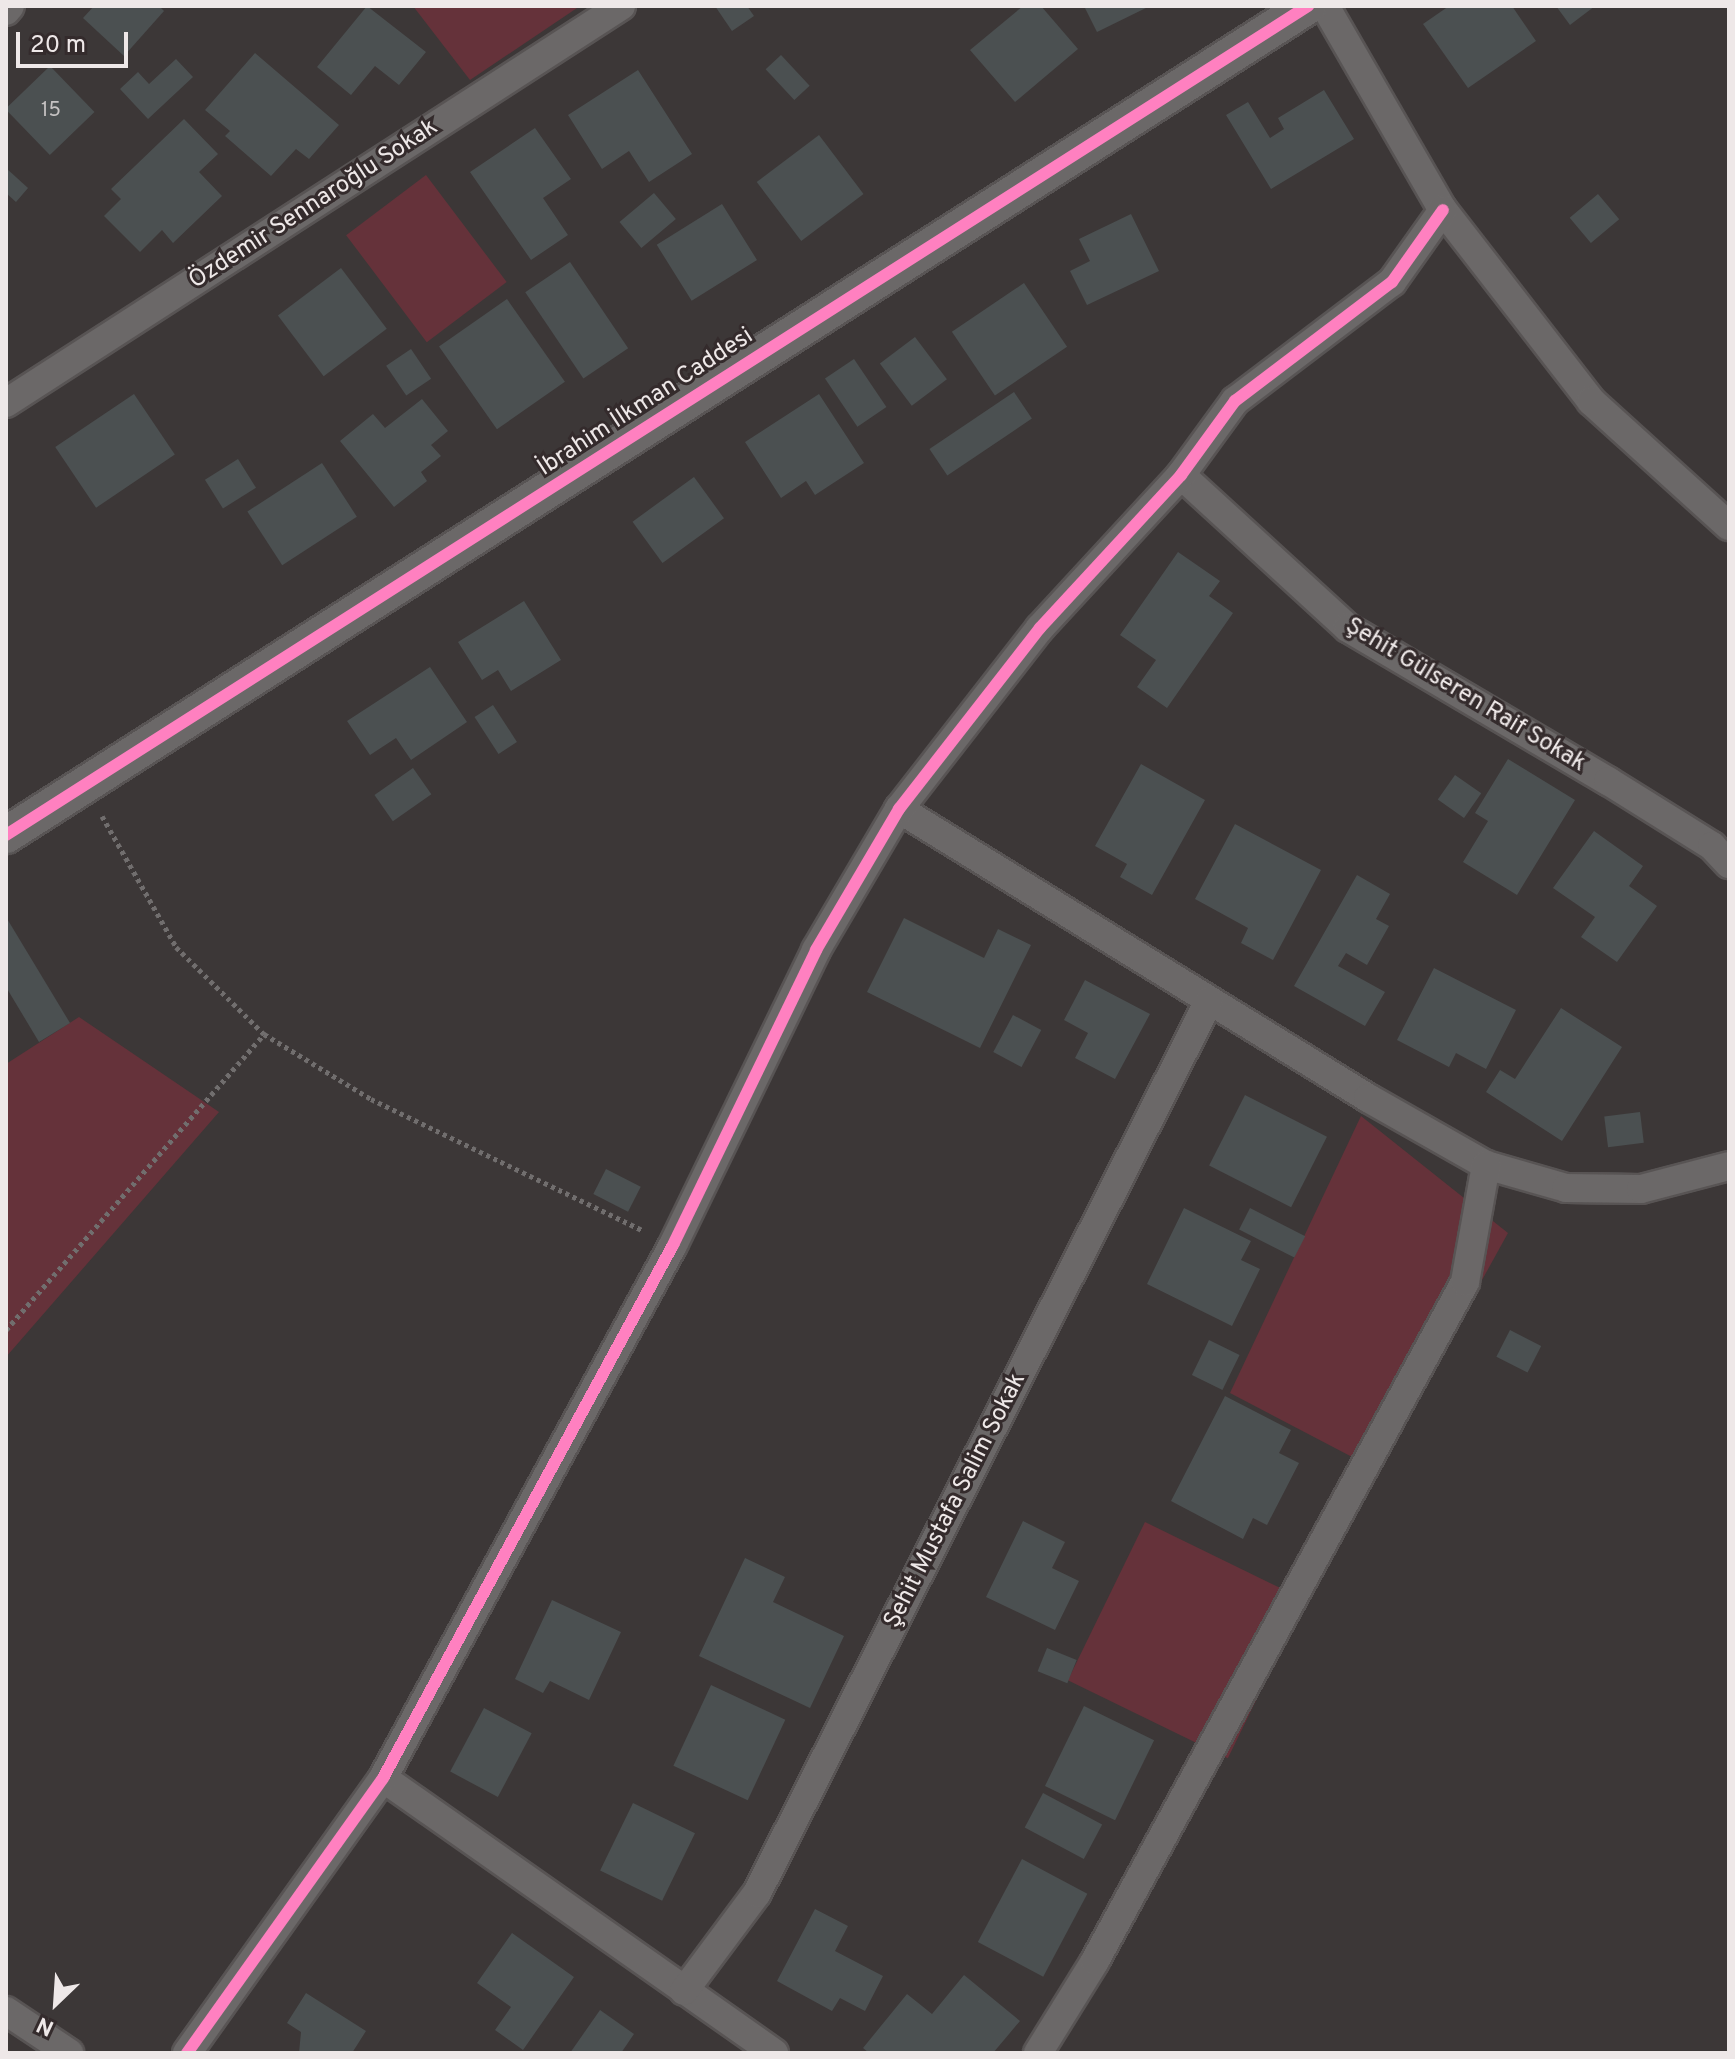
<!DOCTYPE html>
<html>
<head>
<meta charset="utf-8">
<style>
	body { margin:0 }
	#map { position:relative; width:1735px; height:2059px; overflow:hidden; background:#3c3737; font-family:Overpass,sans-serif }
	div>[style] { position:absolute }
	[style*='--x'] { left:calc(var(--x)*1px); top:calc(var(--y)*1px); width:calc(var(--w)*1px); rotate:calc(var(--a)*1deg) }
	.green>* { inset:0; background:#65323a; transform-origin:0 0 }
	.building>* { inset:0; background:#4b5051; transform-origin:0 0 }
	.path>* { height:5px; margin-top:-2.5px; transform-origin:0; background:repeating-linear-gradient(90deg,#716e6e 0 4px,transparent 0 8px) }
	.roads { filter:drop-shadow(2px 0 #585454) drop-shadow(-2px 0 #585454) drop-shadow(0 2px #585454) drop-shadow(0 -2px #585454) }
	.minor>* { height:28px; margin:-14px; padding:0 14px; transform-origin:14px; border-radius:14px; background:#6b6868 }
	.tertiary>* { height:36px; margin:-18px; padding:0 18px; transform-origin:18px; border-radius:18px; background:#6b6868 }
	.cycleway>* { height:12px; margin:-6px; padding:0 6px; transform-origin:6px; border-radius:6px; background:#ff80c0 }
	span { translate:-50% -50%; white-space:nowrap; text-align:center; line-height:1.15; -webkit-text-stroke:6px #342b2c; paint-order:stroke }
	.number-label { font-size:20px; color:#c5c2c2 }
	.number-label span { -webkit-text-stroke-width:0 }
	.street-label { font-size:24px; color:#eee8e8 }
	.frame { position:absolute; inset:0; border:8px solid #eee8e8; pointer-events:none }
	.north { position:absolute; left:16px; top:1963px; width:80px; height:80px; -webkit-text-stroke:6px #342b2c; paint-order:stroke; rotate:205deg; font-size:22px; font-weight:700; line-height:32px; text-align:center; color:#eee8e8 }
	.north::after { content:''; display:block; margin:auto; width:28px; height:36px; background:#eee8e8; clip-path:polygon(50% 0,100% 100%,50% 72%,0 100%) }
	.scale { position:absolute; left:16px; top:32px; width:112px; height:36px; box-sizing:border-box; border:4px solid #eee8e8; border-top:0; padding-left:10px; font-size:24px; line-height:28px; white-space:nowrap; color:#eee8e8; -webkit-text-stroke:6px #342b2c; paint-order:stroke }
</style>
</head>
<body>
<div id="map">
	<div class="green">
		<i style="clip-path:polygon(413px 6px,580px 6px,470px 80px)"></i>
		<i style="left:426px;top:175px;width:134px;height:100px;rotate:53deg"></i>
		<i style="clip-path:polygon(79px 1017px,219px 1112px,6px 1357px,6px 1064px)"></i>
		<i style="clip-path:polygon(1361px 1116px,1508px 1233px,1377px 1470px,1230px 1393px)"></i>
		<i style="left:1145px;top:1522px;width:178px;height:176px;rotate:26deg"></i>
	</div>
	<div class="building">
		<i style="clip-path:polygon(94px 6px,159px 6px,164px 11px,124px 56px,83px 18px)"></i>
		<i style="clip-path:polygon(367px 6px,426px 52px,399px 85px,375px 66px,351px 95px,317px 67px)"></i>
		<i style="clip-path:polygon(715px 6px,747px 6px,754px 16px,732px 31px)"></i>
		<i style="clip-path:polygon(1023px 6px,1041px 6px,1078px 49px,1015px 102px,970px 50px)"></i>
		<i style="clip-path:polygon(1084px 6px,1150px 6px,1097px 32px)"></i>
		<i style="clip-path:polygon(1449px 6px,1512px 6px,1536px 41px,1468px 88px,1423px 24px)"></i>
		<i style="clip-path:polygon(1556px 6px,1595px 6px,1570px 25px)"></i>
		<i style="clip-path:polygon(255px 53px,339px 125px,309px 159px,296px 149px,271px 176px,225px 136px,230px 131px,205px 110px)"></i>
		<i style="left:781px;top:55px;width:42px;height:21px;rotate:47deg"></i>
		<i style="clip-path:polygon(176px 59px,193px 77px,148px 119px,120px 89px,138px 72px,149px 84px)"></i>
		<i style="left:50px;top:66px;width:64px;height:62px;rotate:46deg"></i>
		<i style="clip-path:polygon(638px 70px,692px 154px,649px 182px,629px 151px,602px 169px,568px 115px)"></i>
		<i style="clip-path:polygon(1324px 90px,1354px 139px,1271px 189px,1226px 115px,1248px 102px,1270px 138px,1284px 129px,1278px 118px)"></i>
		<i style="clip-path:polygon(184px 119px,218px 154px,199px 172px,222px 196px,173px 243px,162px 230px,140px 252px,104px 216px,121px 199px,111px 189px)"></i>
		<i style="clip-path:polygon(535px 128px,571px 179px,543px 198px,568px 235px,531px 260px,470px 172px)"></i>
		<i style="left:819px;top:135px;width:74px;height:78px;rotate:53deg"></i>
		<i style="clip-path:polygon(6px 168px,28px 188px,16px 202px,6px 193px)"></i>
		<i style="left:654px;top:193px;width:34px;height:45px;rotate:50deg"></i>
		<i style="left:1598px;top:194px;width:33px;height:37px;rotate:50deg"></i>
		<i style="left:722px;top:204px;width:66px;height:77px;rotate:58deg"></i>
		<i style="clip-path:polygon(1131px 214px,1159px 271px,1087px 305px,1070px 271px,1090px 261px,1079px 239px)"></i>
		<i style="left:570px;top:262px;width:104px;height:54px;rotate:56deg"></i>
		<i style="left:341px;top:268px;width:76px;height:79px;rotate:53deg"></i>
		<i style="left:1024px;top:283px;width:77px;height:87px;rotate:56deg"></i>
		<i style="left:507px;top:299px;width:101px;height:83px;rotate:55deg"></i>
		<i style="left:915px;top:337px;width:53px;height:44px;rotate:53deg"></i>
		<i style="left:411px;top:349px;width:36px;height:30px;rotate:56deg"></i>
		<i style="left:854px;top:359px;width:58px;height:35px;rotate:56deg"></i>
		<i style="left:1014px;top:392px;width:32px;height:102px;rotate:56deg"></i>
		<i style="left:134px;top:394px;width:73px;height:95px;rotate:56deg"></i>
		<i style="clip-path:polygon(819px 394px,864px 463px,815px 495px,806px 481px,781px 498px,745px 442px)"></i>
		<i style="clip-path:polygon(422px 399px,448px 431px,431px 445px,441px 456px,421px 472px,427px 481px,394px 507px,340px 441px,373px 414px,385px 428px)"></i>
		<i style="left:238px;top:459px;width:34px;height:39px;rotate:58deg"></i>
		<i style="left:322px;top:463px;width:64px;height:89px;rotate:57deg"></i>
		<i style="left:694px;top:477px;width:51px;height:76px;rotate:54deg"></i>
		<i style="clip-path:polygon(1178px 552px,1220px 581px,1209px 596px,1233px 613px,1167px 708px,1137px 687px,1156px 660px,1120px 635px)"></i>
		<i style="clip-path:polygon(524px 601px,561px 660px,511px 691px,498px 670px,482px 680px,458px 642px)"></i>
		<i style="clip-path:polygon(430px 667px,467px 722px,411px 760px,396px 738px,370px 755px,347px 721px)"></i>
		<i style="left:493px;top:705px;width:44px;height:22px;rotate:57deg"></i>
		<i style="clip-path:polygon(1508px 759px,1575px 800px,1517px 895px,1463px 862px,1488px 821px,1475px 813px)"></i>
		<i style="clip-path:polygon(1141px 764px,1205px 800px,1152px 895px,1120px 877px,1127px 864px,1095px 846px)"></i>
		<i style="left:413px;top:768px;width:32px;height:47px;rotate:55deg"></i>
		<i style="left:1455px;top:775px;width:32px;height:30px;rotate:35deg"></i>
		<i style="clip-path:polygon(1235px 824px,1321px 870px,1273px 960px,1241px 943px,1248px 928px,1195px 899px)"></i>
		<i style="clip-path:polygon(1594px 831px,1643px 866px,1629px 886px,1657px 906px,1617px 962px,1581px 937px,1595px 917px,1553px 888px)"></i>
		<i style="clip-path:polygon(1357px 875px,1390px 894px,1376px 919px,1389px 926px,1367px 965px,1346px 953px,1338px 966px,1385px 992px,1365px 1026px,1294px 986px)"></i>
		<i style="clip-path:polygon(6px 917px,70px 1023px,39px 1042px,6px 987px)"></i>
		<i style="clip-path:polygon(904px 918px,984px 958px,998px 929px,1031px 945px,980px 1048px,867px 992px)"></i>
		<i style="clip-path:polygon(1434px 968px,1516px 1010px,1486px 1069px,1456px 1053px,1449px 1067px,1397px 1040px)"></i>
		<i style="clip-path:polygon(1085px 980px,1150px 1014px,1115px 1079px,1075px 1058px,1088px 1033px,1064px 1020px)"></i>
		<i style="clip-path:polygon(1561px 1008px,1622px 1047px,1562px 1141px,1486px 1092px,1500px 1070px,1515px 1079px)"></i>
		<i style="left:1013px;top:1015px;width:32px;height:42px;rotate:28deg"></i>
		<i style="left:1245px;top:1095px;width:92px;height:79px;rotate:27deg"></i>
		<i style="left:1640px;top:1112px;width:31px;height:36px;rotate:83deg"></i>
		<i style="left:606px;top:1169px;width:39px;height:28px;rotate:27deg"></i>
		<i style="clip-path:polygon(1184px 1208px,1251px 1241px,1241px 1260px,1260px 1269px,1232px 1326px,1147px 1284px)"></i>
		<i style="left:1250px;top:1208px;width:62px;height:24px;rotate:27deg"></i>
		<i style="left:1510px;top:1330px;width:35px;height:30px;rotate:27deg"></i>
		<i style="left:1209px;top:1340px;width:34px;height:39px;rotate:26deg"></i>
		<i style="clip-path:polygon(1225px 1396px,1291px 1430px,1279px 1453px,1299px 1463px,1267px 1525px,1253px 1518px,1243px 1539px,1171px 1501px)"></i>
		<i style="clip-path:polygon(1023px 1521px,1065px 1542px,1052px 1568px,1079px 1581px,1055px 1630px,986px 1597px)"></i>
		<i style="clip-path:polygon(745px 1558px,785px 1577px,773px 1602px,844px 1636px,810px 1708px,699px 1656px)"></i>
		<i style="clip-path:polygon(552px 1600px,621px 1632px,589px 1700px,550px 1681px,543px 1693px,515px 1679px)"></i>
		<i style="left:1047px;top:1648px;width:32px;height:25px;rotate:22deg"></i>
		<i style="left:711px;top:1685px;width:82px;height:89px;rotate:25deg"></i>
		<i style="left:1084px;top:1706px;width:78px;height:89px;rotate:26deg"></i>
		<i style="left:484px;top:1708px;width:54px;height:72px;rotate:28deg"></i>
		<i style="left:1043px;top:1793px;width:67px;height:39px;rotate:28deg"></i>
		<i style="left:633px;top:1803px;width:69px;height:75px;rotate:26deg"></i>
		<i style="left:1022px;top:1859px;width:74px;height:94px;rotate:28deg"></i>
		<i style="clip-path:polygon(815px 1909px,848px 1926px,835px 1951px,883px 1976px,865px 2011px,840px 1998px,832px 2011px,777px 1981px)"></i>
		<i style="clip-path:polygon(512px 1933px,574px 1977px,523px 2050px,495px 2030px,511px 2007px,477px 1983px)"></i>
		<i style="clip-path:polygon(964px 1975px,1020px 2021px,993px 2053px,869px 2053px,863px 2048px,907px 1994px,932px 2014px)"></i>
		<i style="clip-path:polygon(306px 1993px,366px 2031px,352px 2053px,299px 2053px,301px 2032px,287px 2023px)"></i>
		<i style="clip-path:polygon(600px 2010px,634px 2034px,621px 2053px,570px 2053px)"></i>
	</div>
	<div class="path">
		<i style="--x:102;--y:816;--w:150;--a:60.5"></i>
		<i style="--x:176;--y:947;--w:124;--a:44.7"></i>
		<i style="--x:264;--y:1034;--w:125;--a:31.3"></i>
		<i style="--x:371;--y:1099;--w:303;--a:25.8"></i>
		<i style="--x:6;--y:1330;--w:393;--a:-48.9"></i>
	</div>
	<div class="roads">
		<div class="minor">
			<i style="--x:1325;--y:6;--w:236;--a:60"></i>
			<i style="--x:1443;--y:210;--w:242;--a:52.2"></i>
			<i style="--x:1591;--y:401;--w:186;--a:42.2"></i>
			<i style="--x:6;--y:11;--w:6;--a:-51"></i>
			<i style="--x:6;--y:403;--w:732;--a:-32.84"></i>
			<i style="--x:1181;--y:475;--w:226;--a:42.5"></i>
			<i style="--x:1348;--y:628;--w:302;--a:30.5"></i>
			<i style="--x:1608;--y:781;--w:123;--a:32"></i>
			<i style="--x:1712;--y:846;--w:25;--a:47"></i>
			<i style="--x:899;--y:809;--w:551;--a:31.64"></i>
			<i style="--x:1368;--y:1098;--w:136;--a:29.6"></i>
			<i style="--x:1486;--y:1165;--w:83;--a:16"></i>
			<i style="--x:1566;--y:1188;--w:75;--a:0.8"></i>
			<i style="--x:1641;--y:1189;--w:91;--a:-14.6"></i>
			<i style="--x:383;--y:1778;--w:478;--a:35.1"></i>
			<i style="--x:684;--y:1991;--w:122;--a:-53.3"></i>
			<i style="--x:757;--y:1893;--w:1000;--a:-63.13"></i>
			<i style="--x:6;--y:2011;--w:76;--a:33.7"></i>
			<i style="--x:187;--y:2053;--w:338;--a:-54.5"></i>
			<i style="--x:383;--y:1778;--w:607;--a:-61.45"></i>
			<i style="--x:673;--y:1245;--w:328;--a:-64.1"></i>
			<i style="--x:816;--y:950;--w:164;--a:-59.5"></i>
			<i style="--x:899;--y:809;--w:229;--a:-52.1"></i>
			<i style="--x:1040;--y:628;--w:208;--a:-47.3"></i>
			<i style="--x:1181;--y:475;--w:92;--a:-53.9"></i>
			<i style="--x:1235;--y:401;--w:197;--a:-37.2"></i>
			<i style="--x:1392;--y:282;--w:88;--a:-54.7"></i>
			<i style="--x:1038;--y:2053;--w:108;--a:-58.2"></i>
			<i style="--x:1095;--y:1961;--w:773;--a:-61.41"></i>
			<i style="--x:1465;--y:1282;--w:119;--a:-79.8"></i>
		</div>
		<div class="tertiary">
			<i style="--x:6;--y:835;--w:1544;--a:-32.49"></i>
		</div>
	</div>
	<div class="cycleway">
		<i style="--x:6;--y:835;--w:1544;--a:-32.49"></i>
		<i style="--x:187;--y:2053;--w:338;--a:-54.5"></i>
		<i style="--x:383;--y:1778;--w:607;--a:-61.45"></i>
		<i style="--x:673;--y:1245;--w:328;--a:-64.1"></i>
		<i style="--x:816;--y:950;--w:164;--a:-59.5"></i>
		<i style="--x:899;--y:809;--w:229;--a:-52.1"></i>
		<i style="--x:1040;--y:628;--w:208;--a:-47.3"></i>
		<i style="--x:1181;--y:475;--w:92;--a:-53.9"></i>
		<i style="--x:1235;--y:401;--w:197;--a:-37.2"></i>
		<i style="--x:1392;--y:282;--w:88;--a:-54.7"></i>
	</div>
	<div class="number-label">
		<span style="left:51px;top:111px">15</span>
	</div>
	<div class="street-label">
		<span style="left:314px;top:205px;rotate:-33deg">Özdemir Sennaroğlu Sokak</span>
		<span style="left:646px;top:403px;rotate:-33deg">İbrahim İlkman Caddesi</span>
		<span style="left:1465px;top:696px;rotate:31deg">Şehit Gülseren Raif Sokak</span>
		<span style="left:956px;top:1501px;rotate:-63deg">Şehit Mustafa Salim Sokak</span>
	</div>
	<div class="frame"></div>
	<div class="north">N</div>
	<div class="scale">20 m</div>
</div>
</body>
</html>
